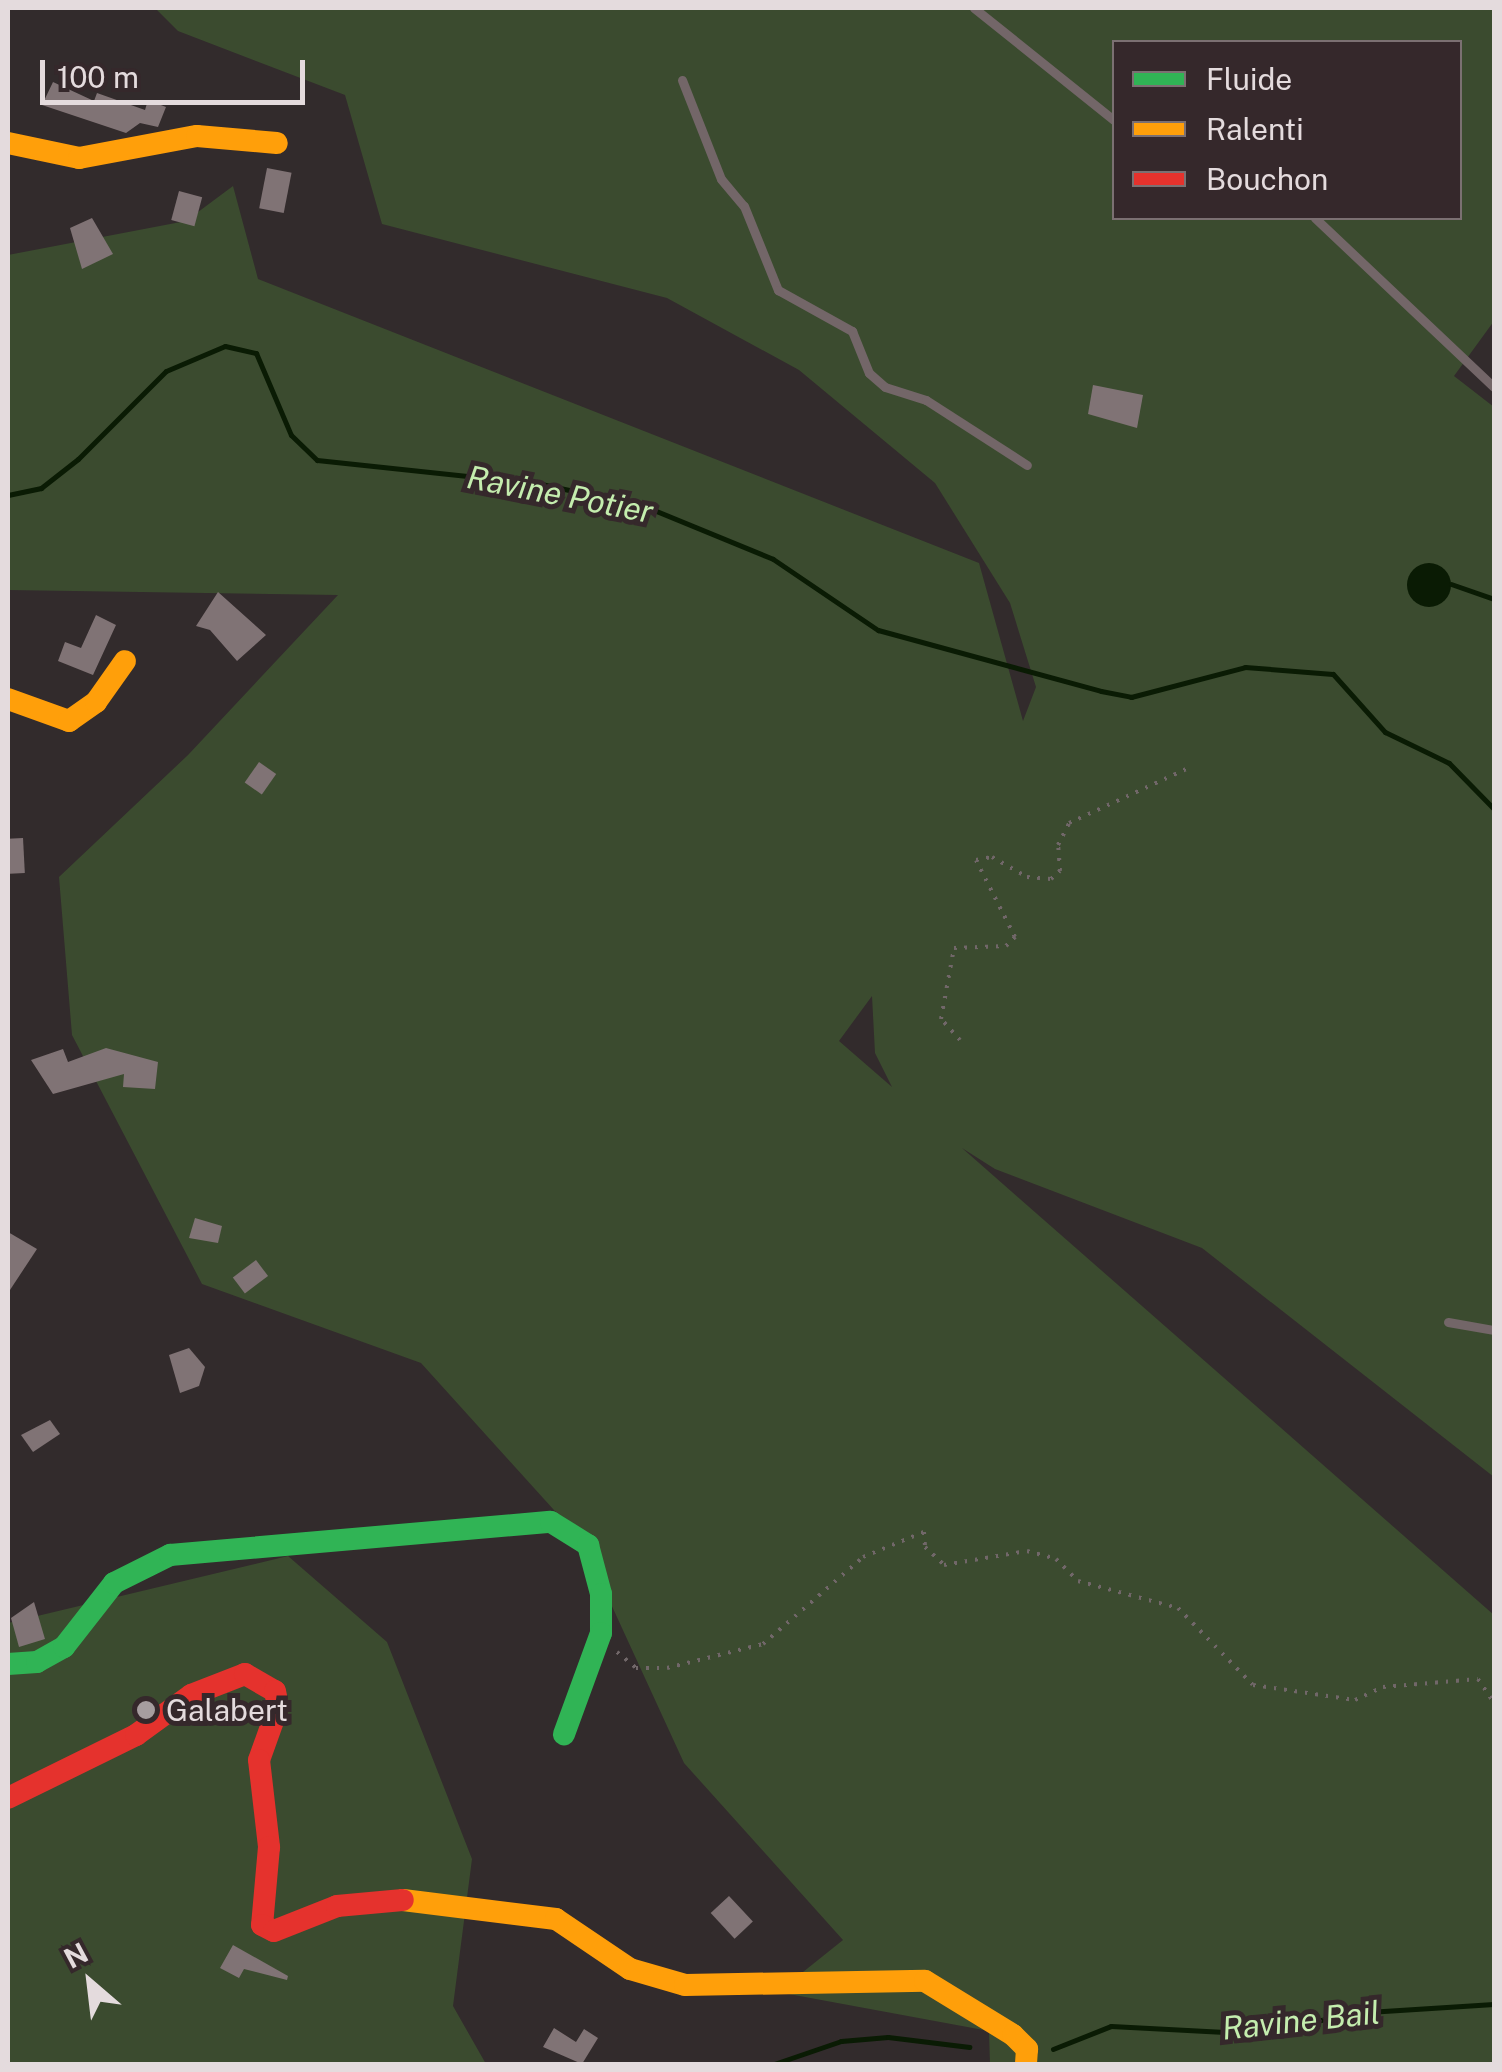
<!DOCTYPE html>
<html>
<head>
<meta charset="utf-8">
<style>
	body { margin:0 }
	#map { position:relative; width:1502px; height:2072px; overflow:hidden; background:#322b2c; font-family:"Public Sans",sans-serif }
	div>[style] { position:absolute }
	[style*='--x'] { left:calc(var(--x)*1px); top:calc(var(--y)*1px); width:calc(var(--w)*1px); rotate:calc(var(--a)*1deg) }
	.green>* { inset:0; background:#3b4b2f }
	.water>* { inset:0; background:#0a1b04 }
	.round { border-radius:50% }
	.stream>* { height:5px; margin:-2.5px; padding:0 2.5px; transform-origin:2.5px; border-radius:2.5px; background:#0a1b04 }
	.building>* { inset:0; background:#807375; transform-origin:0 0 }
	.path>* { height:4px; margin-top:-2px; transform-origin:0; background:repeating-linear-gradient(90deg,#716769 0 2.5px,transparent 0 10.5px) }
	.lane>* { height:9px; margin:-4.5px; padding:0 4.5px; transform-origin:4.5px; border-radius:4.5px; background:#736668 }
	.fast>* { height:22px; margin:-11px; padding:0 11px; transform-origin:11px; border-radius:11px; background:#30b455 }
	.slow>* { height:22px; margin:-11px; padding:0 11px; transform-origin:11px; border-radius:11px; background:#ff9f0a }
	.jam>* { height:22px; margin:-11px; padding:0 11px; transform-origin:11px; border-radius:11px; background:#e5322d }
	.dots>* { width:28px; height:28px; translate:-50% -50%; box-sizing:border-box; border:5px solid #35282b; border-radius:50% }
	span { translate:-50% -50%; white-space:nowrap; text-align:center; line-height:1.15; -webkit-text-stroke:10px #35282b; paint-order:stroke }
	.poi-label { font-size:30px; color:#e4dbdd }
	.left { translate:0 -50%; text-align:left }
	.water-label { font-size:32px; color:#c4edae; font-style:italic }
	.frame { position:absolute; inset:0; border:10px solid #e4dbdd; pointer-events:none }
	.legend { position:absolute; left:1112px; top:40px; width:350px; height:180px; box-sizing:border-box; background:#35282b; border:2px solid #7b7072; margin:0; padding:12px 18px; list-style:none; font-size:30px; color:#e4dbdd }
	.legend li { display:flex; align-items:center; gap:20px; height:50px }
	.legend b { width:50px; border:2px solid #7b7072 }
	.north { position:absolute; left:40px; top:1932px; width:100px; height:100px; -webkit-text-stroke:8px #35282b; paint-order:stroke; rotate:332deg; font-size:28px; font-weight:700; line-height:40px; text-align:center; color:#e4dbdd }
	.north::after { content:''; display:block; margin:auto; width:35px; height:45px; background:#e4dbdd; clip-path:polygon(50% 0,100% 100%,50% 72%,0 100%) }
	.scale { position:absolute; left:40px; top:60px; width:265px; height:45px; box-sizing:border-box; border:5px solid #e4dbdd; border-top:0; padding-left:12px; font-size:30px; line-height:35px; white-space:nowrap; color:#e4dbdd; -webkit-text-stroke:8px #35282b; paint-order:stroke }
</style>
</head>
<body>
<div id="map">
	<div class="green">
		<i style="clip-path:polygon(evenodd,155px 8px,1494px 8px,1494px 321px,1454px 376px,1494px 407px,1494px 1477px,1202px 1248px,995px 1169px,962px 1148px,1494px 1615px,1494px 2064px,990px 2064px,989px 2031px,778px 1992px,843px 1940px,684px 1763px,582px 1541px,421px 1363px,202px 1284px,72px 1035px,59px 877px,188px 755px,338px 595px,8px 590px,8px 255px,186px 221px,233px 186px,258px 279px,979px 563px,1023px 721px,1036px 687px,1010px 603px,935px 483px,799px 370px,667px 298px,382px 224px,345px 95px,178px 31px,155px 8px,1114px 42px,1460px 42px,1460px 218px,1114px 218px,1114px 42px,155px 8px,872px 996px,875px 1053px,892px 1087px,839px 1041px,872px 996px)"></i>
		<i style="clip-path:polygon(288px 1556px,387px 1642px,472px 1859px,453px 2006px,486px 2064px,8px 2064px,8px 1623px)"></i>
	</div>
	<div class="water">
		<i class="round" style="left:1407px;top:563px;width:44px;height:44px"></i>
	</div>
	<div class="stream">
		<i style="--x:8;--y:495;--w:34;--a:-12"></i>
		<i style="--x:41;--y:488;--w:47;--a:-38.1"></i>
		<i style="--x:78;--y:459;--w:124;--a:-45"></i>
		<i style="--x:166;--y:371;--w:64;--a:-23"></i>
		<i style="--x:225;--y:346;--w:32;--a:13"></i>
		<i style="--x:256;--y:353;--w:89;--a:66.9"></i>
		<i style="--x:291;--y:435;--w:36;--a:44"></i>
		<i style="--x:317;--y:460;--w:225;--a:6.1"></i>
		<i style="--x:541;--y:484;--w:105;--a:12.1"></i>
		<i style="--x:644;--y:506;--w:139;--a:22.3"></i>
		<i style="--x:773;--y:559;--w:127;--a:34.1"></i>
		<i style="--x:878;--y:630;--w:231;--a:15.3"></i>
		<i style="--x:1101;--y:691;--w:31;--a:11"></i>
		<i style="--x:1131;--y:697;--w:118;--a:-14.7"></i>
		<i style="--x:1245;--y:667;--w:88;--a:4.5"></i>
		<i style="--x:1333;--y:674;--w:78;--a:48.1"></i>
		<i style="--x:1385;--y:732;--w:71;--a:25.8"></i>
		<i style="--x:1449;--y:763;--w:64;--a:45.6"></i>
		<i style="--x:1451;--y:584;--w:46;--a:19.2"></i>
		<i style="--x:1053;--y:2049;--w:62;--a:-21.6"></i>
		<i style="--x:1111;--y:2026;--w:133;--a:3"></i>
		<i style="--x:1244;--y:2033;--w:126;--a:-9.6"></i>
		<i style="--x:1368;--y:2012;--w:126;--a:-3.6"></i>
		<i style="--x:774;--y:2064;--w:71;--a:-18.9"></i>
		<i style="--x:841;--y:2041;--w:47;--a:-4.9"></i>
		<i style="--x:888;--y:2037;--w:82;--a:7"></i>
	</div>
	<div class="building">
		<i style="clip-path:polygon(53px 82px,94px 101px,97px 93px,145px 110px,148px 100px,166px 107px,158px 127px,140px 123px,126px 133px,42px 105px)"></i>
		<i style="left:267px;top:168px;width:25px;height:41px;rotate:11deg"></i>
		<i style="left:179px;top:191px;width:24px;height:30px;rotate:15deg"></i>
		<i style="clip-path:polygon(92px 218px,113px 254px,82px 269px,70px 228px)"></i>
		<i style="clip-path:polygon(1093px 385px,1143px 395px,1137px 428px,1088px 414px)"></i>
		<i style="clip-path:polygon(218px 592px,266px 635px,237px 661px,210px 630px,196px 626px)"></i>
		<i style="clip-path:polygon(96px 615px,116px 625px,93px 675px,58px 661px,65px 642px,81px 648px)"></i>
		<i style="left:259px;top:762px;width:21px;height:25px;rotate:35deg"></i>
		<i style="left:23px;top:838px;width:35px;height:15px;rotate:87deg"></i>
		<i style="clip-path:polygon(106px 1048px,158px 1062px,155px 1089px,123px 1087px,124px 1074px,53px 1094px,31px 1060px,63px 1049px,68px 1062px)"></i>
		<i style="clip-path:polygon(195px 1218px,222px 1226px,218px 1243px,189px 1238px)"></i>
		<i style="clip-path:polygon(8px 1232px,37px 1249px,8px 1293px)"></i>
		<i style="left:256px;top:1260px;width:20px;height:29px;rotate:53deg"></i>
		<i style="clip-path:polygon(189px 1348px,205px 1367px,199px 1386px,180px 1393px,169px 1355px)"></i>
		<i style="clip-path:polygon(50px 1420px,60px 1434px,33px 1452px,21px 1435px)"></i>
		<i style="clip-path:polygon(34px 1602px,45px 1639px,19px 1647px,11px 1618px)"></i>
		<i style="left:729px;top:1896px;width:35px;height:25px;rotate:47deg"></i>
		<i style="clip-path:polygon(233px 1945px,288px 1976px,287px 1980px,244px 1969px,239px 1978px,220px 1968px)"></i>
		<i style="clip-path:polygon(554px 2028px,576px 2042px,584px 2029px,598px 2038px,582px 2064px,543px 2047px)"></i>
	</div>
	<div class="path">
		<i style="--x:960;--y:1040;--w:28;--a:-132"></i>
		<i style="--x:941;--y:1019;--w:72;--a:-79.6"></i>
		<i style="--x:954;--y:948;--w:52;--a:-2.2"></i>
		<i style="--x:1006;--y:946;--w:13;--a:-45"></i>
		<i style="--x:1015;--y:937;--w:86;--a:-116.9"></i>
		<i style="--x:976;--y:860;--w:16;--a:-11"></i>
		<i style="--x:992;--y:857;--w:40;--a:29.7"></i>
		<i style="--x:1027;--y:877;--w:24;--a:5"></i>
		<i style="--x:1051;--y:879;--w:12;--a:-42"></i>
		<i style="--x:1060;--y:871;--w:26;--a:-94"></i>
		<i style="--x:1058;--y:845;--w:25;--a:-63"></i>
		<i style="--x:1069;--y:823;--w:136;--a:-24.7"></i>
		<i style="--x:617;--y:1652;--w:25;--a:40"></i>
		<i style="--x:636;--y:1668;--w:31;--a:0"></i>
		<i style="--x:667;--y:1668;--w:99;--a:-14"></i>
		<i style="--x:763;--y:1644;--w:133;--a:-41"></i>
		<i style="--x:863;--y:1557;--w:66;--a:-22.3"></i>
		<i style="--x:924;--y:1532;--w:15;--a:86"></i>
		<i style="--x:925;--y:1547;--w:26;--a:43"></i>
		<i style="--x:944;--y:1565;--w:84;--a:-9.6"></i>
		<i style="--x:1027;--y:1551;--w:30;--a:15"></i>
		<i style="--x:1056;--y:1559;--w:31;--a:45"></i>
		<i style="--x:1078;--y:1581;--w:104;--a:15.1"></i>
		<i style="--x:1178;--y:1608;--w:107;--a:45.8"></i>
		<i style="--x:1253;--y:1685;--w:103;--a:8.4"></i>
		<i style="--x:1355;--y:1700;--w:31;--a:-25"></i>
		<i style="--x:1383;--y:1687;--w:95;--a:-4.8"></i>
		<i style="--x:1478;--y:1679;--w:29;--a:56"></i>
	</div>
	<div class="lane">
		<i style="--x:974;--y:8;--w:179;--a:38.7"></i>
		<i style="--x:682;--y:80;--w:106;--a:68.5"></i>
		<i style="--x:721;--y:179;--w:35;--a:50"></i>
		<i style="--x:744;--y:206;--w:91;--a:68"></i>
		<i style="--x:778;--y:290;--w:85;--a:29"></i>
		<i style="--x:852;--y:331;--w:45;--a:68"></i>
		<i style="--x:869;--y:373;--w:21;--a:41"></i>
		<i style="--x:885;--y:387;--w:43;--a:17.6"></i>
		<i style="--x:926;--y:400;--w:120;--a:32.8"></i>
		<i style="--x:1315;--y:218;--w:246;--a:43.4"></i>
		<i style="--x:1448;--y:1322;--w:47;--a:9.9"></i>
	</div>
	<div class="fast">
		<i style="--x:8;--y:1664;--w:29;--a:-4"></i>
		<i style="--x:37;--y:1662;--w:31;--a:-29"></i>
		<i style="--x:64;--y:1647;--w:81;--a:-52"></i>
		<i style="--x:114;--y:1583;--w:63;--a:-26.6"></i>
		<i style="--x:170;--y:1555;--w:382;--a:-5"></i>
		<i style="--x:551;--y:1522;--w:44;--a:31.9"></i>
		<i style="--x:588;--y:1545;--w:51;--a:75.1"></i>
		<i style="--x:601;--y:1594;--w:39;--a:90"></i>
		<i style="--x:601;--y:1633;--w:108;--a:110.1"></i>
	</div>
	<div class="slow">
		<i style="--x:8;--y:143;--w:73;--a:11.9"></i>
		<i style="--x:79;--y:158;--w:120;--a:-10.6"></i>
		<i style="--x:197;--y:136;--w:80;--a:5"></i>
		<i style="--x:8;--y:699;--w:65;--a:19.8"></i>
		<i style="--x:69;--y:721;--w:33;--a:-35"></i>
		<i style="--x:96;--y:702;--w:50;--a:-54.7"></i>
		<i style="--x:403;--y:1900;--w:154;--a:7.1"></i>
		<i style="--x:556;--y:1919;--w:89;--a:34"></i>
		<i style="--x:630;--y:1969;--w:57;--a:16.2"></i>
		<i style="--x:685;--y:1985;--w:240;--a:-1"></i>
		<i style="--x:925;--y:1981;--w:103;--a:31.5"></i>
		<i style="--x:1013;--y:2035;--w:20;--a:45"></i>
		<i style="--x:1027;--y:2049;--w:15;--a:94"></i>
	</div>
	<div class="jam">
		<i style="--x:8;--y:1798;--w:143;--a:-26.2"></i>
		<i style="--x:136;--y:1735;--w:68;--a:-36"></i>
		<i style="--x:191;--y:1695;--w:58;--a:-21.3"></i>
		<i style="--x:245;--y:1674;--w:34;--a:30"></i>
		<i style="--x:275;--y:1691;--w:16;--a:79"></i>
		<i style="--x:278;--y:1707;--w:56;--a:109.7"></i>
		<i style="--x:259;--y:1760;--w:88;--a:83.4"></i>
		<i style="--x:269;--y:1847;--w:78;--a:95.1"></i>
		<i style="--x:262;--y:1925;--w:13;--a:27"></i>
		<i style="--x:274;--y:1931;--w:68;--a:-21.6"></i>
		<i style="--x:337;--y:1906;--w:66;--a:-5.2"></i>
	</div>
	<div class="dots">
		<i style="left:146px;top:1710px;background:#a69d9f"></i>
	</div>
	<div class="poi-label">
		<span class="left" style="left:166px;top:1710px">Galabert</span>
	</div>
	<div class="water-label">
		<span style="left:560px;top:495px;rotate:11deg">Ravine Potier</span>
		<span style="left:1301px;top:2021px;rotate:-6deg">Ravine Bail</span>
	</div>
	<div class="frame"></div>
	<ul class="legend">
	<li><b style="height:12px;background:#30b455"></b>Fluide</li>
	<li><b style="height:12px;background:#ff9f0a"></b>Ralenti</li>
	<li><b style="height:12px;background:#e5322d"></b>Bouchon</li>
	</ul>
	<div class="north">N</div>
	<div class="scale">100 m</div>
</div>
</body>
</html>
